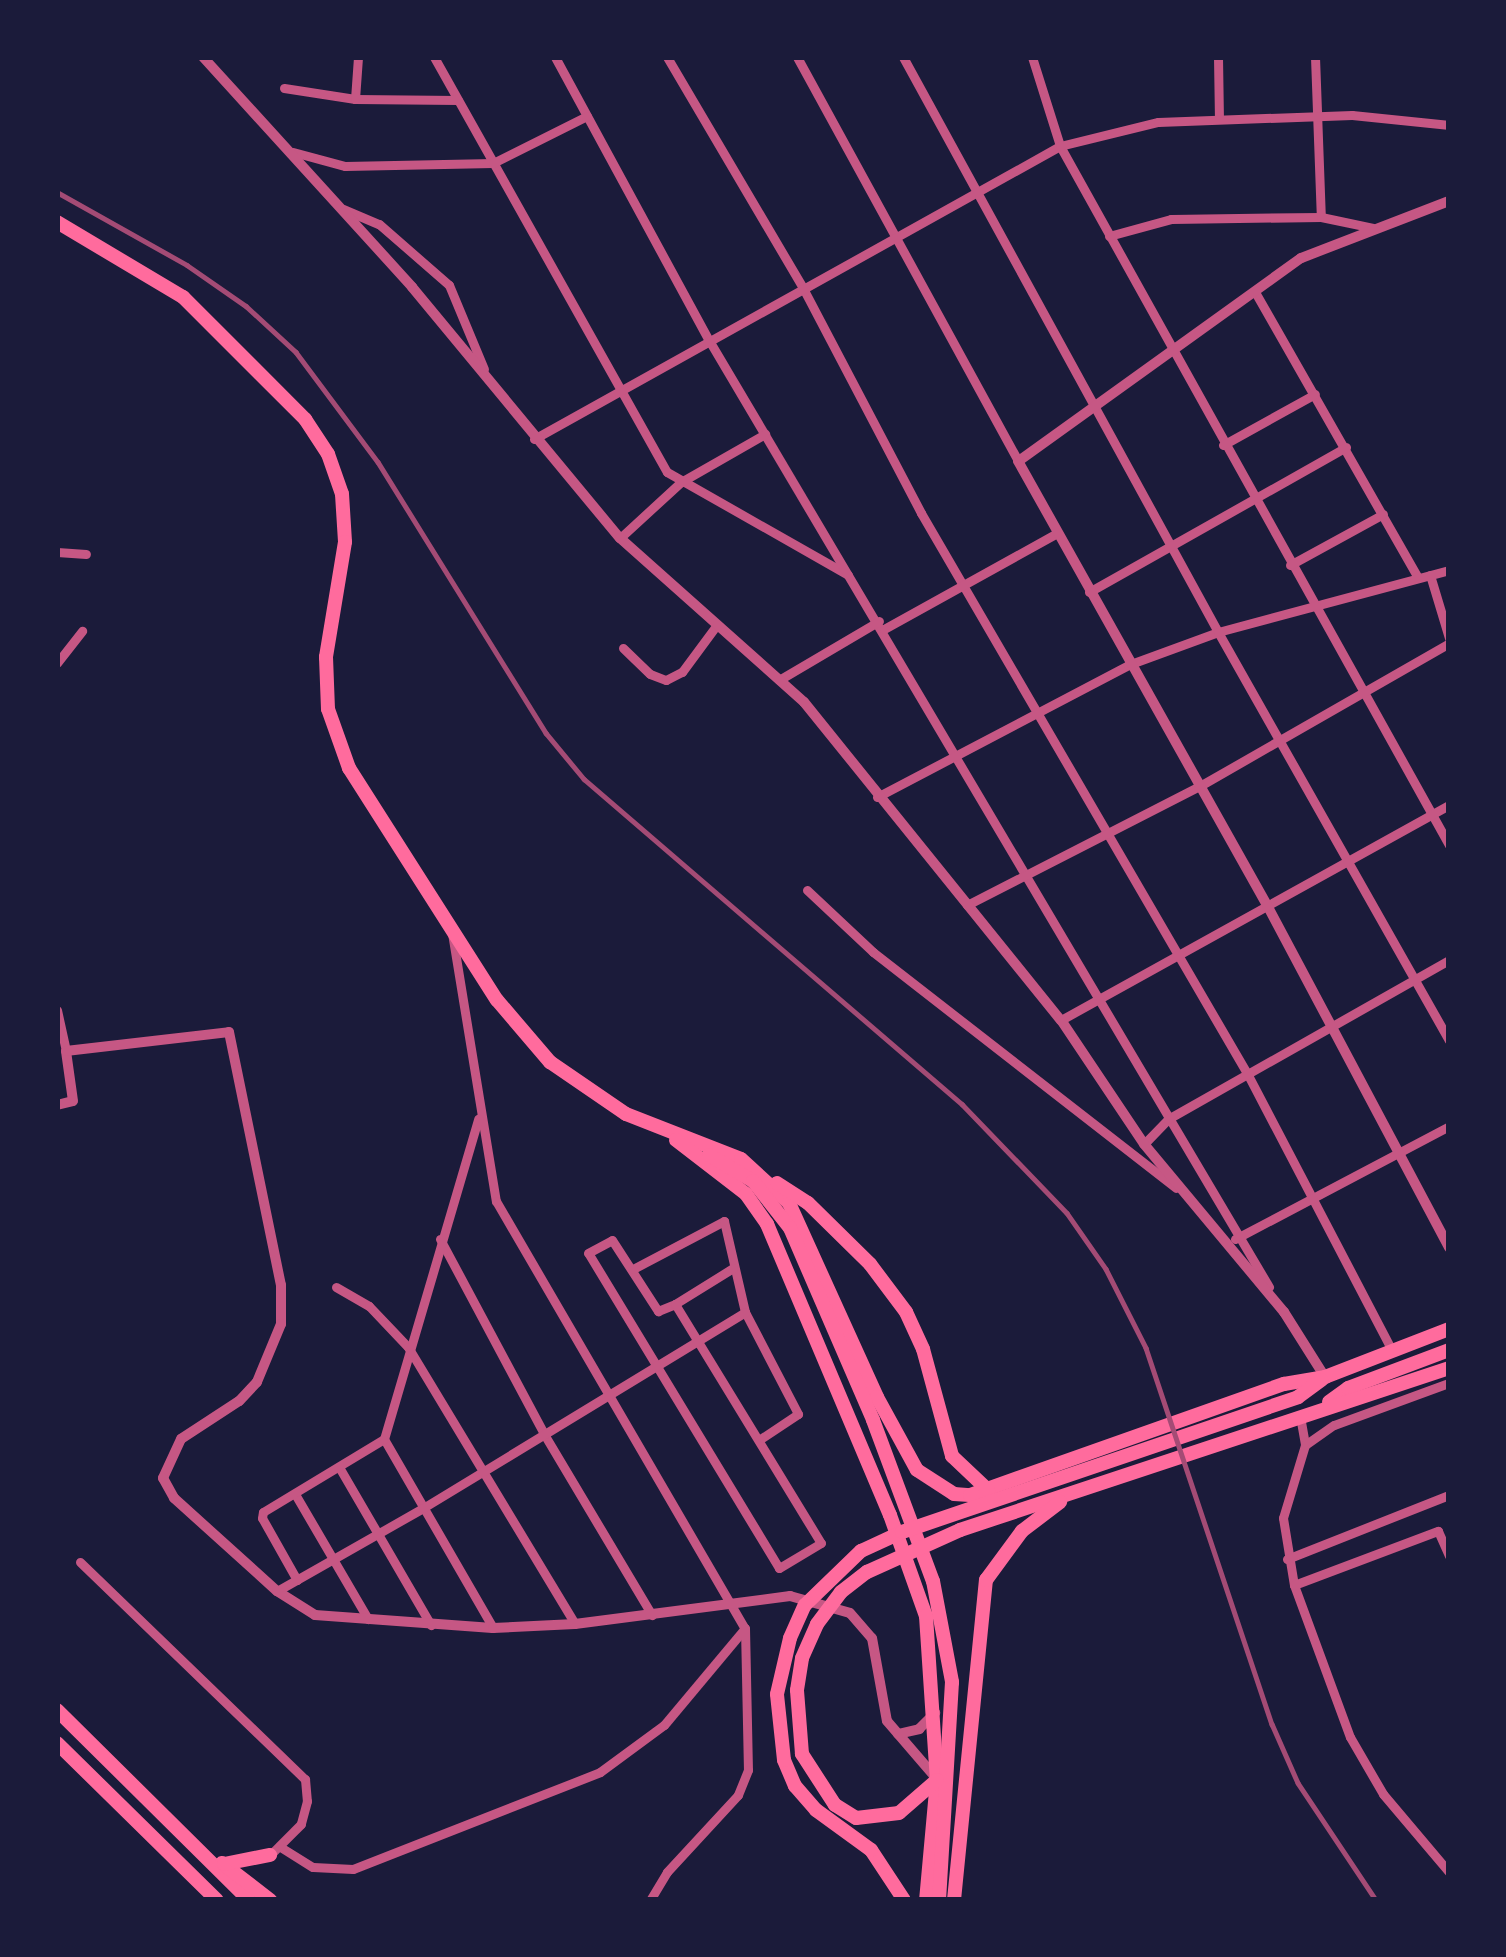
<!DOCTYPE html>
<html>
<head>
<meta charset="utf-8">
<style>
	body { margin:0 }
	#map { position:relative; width:1506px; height:1957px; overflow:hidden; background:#1b1b3a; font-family:"Sofia Sans Condensed",sans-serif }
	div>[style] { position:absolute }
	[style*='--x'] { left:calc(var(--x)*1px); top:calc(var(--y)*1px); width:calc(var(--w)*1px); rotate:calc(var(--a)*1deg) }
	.minor>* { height:9px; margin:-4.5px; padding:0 4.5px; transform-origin:4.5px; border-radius:4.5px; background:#c65784 }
	.tertiary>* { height:10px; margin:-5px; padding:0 5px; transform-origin:5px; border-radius:5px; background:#c65784 }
	.primary>* { height:14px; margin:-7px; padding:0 7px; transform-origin:7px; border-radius:7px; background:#ff6b9d }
	.trunk>* { height:14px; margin:-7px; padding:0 7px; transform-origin:7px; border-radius:7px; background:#ff6b9d }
	.rail>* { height:4.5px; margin:-2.25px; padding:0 2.25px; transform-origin:2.25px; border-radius:2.25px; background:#a44b75 }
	span { translate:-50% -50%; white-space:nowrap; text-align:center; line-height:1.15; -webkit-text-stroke:12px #1b1b3a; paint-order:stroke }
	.frame { position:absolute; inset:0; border:60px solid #1b1b3a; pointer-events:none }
</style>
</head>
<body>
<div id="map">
	<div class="minor">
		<i style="--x:434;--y:57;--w:476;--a:60.7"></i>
		<i style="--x:667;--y:472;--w:208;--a:29.6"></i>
		<i style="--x:555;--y:57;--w:324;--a:61.5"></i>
		<i style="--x:710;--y:342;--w:1098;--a:59.39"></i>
		<i style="--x:667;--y:57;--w:270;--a:59.5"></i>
		<i style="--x:804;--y:290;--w:252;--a:62.3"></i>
		<i style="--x:921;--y:513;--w:650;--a:59.81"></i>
		<i style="--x:1248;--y:1075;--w:310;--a:62.4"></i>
		<i style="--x:797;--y:57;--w:460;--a:61.3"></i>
		<i style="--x:903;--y:57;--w:656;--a:61.28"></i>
		<i style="--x:1218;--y:632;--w:469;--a:60.5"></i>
		<i style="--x:1032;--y:57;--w:93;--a:72.5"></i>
		<i style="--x:1060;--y:146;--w:800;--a:60.9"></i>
		<i style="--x:1218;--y:57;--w:61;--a:89.1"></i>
		<i style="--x:1315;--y:57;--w:160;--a:87.9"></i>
		<i style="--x:284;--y:88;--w:72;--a:8.8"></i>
		<i style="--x:355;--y:99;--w:103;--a:0.6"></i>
		<i style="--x:355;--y:99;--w:42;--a:-85.9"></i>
		<i style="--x:293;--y:152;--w:54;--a:15.1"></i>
		<i style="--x:345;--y:166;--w:148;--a:-1.2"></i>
		<i style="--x:493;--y:163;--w:105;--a:-26.6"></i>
		<i style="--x:343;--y:209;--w:39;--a:23"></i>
		<i style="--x:379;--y:224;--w:93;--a:41.1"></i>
		<i style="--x:449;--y:285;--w:91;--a:67.4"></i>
		<i style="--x:1109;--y:236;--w:64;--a:-15.3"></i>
		<i style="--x:1171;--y:219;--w:150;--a:-0.8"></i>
		<i style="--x:1321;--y:217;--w:53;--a:11.9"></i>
		<i style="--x:1255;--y:292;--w:329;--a:60.3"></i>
		<i style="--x:534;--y:439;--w:602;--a:-29.12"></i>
		<i style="--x:1060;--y:146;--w:101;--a:-13.8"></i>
		<i style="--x:1158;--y:122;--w:194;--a:-2.1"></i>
		<i style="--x:1352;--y:115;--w:98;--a:5.9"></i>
		<i style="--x:1223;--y:445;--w:105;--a:-29"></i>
		<i style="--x:620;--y:538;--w:83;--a:-42.6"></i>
		<i style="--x:681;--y:482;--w:97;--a:-29.7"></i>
		<i style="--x:57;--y:552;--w:29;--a:4"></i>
		<i style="--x:1290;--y:565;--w:106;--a:-28.7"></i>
		<i style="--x:1430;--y:575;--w:66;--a:73.2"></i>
		<i style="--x:1089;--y:592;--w:295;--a:-29.4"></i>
		<i style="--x:884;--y:629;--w:198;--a:-29"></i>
		<i style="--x:623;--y:648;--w:37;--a:44"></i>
		<i style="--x:650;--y:674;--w:17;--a:21"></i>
		<i style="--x:666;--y:680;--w:18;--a:-27"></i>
		<i style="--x:682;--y:672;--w:57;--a:-53.5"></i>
		<i style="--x:57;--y:663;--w:41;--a:-52"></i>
		<i style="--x:779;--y:680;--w:116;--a:-30.5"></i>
		<i style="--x:877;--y:797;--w:284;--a:-27.7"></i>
		<i style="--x:1128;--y:665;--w:96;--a:-20.1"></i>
		<i style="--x:1218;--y:632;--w:239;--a:-15"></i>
		<i style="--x:807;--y:890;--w:91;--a:43.2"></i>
		<i style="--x:873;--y:952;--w:384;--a:37.9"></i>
		<i style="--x:967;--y:905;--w:259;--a:-27.1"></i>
		<i style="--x:1198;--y:787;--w:289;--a:-29.8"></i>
		<i style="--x:452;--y:933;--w:272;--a:80.7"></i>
		<i style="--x:496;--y:1201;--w:494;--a:59.8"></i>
		<i style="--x:745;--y:1628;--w:142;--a:88.8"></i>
		<i style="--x:748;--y:1770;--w:27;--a:112"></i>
		<i style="--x:738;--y:1795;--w:105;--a:132.7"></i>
		<i style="--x:667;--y:1872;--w:33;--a:121"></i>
		<i style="--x:57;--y:1010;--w:42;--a:77.6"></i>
		<i style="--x:1061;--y:1020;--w:444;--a:-29"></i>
		<i style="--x:1144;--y:1144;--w:35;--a:-46"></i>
		<i style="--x:1168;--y:1119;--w:323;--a:-29.5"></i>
		<i style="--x:440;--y:1239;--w:221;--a:61.9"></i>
		<i style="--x:544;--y:1434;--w:211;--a:59.2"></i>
		<i style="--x:1235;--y:1239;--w:242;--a:-27.8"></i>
		<i style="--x:612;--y:1240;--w:85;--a:57.1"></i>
		<i style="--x:658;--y:1311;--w:18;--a:-22"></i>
		<i style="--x:675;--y:1304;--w:280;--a:58.6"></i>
		<i style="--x:821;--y:1543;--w:49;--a:149.2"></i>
		<i style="--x:779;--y:1568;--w:368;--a:-121.2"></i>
		<i style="--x:588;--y:1253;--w:27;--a:-28"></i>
		<i style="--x:633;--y:1269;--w:103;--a:-27.8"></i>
		<i style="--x:724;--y:1221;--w:93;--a:77"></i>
		<i style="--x:745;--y:1312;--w:115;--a:62.5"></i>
		<i style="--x:798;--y:1414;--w:43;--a:146.3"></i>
		<i style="--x:336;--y:1287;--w:38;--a:30"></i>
		<i style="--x:369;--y:1306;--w:57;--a:46.4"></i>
		<i style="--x:408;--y:1347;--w:323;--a:58.9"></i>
		<i style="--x:675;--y:1304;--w:68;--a:-31.8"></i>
		<i style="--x:1300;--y:1416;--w:29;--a:80"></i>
		<i style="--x:1305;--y:1445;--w:76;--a:106.8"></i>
		<i style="--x:1283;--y:1518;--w:68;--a:80.7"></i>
		<i style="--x:1294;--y:1585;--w:162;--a:69.8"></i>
		<i style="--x:1350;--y:1737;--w:66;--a:59.9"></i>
		<i style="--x:1383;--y:1794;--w:102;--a:49.8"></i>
		<i style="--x:384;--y:1439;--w:218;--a:60"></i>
		<i style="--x:1305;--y:1445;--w:35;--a:-35"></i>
		<i style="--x:1334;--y:1425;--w:122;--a:-20.1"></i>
		<i style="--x:339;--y:1467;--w:183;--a:59.8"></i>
		<i style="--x:295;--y:1494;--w:145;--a:59.7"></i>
		<i style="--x:1287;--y:1559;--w:174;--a:-21.6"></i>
		<i style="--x:80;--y:1562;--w:313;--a:44"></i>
		<i style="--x:305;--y:1779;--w:22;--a:85"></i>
		<i style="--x:307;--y:1801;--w:24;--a:105"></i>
		<i style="--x:301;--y:1824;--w:44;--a:135"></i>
		<i style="--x:297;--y:1580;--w:71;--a:-119.4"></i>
		<i style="--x:262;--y:1518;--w:6;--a:-81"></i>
		<i style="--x:263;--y:1512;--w:141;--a:-31.1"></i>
		<i style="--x:384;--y:1439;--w:334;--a:-73.6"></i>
		<i style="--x:1294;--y:1585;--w:154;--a:-20.6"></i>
		<i style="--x:1438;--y:1531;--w:27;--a:66"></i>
		<i style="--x:277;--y:1591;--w:168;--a:-29.6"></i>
		<i style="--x:423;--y:1508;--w:377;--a:-31.3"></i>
		<i style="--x:282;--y:1848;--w:36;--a:32"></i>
		<i style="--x:313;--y:1867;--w:40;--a:2.9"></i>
		<i style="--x:353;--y:1869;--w:265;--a:-21.4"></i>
		<i style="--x:600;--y:1772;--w:79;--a:-36.3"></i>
		<i style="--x:664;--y:1725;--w:126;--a:-50.1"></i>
	</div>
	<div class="tertiary">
		<i style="--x:203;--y:57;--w:311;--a:47.7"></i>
		<i style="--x:412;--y:287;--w:326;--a:50.4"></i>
		<i style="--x:620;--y:538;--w:246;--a:41.7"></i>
		<i style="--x:804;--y:702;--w:409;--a:51.1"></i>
		<i style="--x:1061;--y:1020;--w:149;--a:56.2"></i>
		<i style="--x:1144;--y:1144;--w:219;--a:50.2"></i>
		<i style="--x:1284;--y:1312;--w:77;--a:57.8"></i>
		<i style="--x:1449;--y:201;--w:159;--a:158.9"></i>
		<i style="--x:1301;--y:258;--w:348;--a:144.3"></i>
		<i style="--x:1018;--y:461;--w:509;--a:60.72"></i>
		<i style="--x:1267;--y:905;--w:388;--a:62"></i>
		<i style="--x:57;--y:1105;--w:16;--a:-14"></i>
		<i style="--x:73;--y:1101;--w:50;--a:-98"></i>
		<i style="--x:66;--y:1051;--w:164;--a:-6.6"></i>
		<i style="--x:229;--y:1032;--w:258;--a:78.4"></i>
		<i style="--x:281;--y:1285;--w:39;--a:90"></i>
		<i style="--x:281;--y:1324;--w:63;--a:112.5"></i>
		<i style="--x:257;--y:1382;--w:26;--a:133"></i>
		<i style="--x:239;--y:1401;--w:69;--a:146.8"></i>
		<i style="--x:181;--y:1439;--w:43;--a:114.8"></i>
		<i style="--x:163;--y:1478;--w:23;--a:61"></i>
		<i style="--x:174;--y:1498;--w:139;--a:42.1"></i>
		<i style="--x:277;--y:1591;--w:45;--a:32.3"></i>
		<i style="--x:315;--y:1615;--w:178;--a:4.2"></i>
		<i style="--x:493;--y:1628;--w:82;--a:-2.8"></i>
		<i style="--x:575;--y:1624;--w:217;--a:-7.4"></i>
		<i style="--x:790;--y:1596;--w:62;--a:15.8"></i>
		<i style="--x:850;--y:1613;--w:33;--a:49"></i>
		<i style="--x:872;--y:1638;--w:84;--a:79.8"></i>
		<i style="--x:887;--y:1721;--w:75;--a:49.3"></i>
		<i style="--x:898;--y:1734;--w:22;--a:-13"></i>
		<i style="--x:919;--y:1729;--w:23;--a:-45"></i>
	</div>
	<div class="primary">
		<i style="--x:57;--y:222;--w:147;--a:30.8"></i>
		<i style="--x:183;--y:297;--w:173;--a:45"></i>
		<i style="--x:305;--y:419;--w:42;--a:56.7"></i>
		<i style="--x:328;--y:454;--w:42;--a:70.7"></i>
		<i style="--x:342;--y:494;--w:48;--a:86.4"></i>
		<i style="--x:345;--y:542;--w:117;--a:99.4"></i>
		<i style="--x:326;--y:657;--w:52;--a:87.8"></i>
		<i style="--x:328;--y:709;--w:63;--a:70.4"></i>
		<i style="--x:349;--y:768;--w:275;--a:57.5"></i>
		<i style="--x:497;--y:1000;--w:82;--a:49.5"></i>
		<i style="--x:550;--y:1062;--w:92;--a:34.4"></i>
		<i style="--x:626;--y:1114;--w:123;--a:21.4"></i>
		<i style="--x:741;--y:1159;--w:65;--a:42.5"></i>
		<i style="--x:789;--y:1203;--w:213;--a:65.6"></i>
		<i style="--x:877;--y:1397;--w:83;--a:61.3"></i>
		<i style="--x:917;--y:1470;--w:44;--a:33"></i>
		<i style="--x:954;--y:1494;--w:16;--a:4"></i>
		<i style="--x:970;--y:1495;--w:333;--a:-19.5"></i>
		<i style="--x:1284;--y:1384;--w:42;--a:-9.7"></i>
		<i style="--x:1325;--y:1377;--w:133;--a:-21.2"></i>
		<i style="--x:676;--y:1140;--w:88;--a:37.6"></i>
		<i style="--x:746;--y:1194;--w:37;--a:55"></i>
		<i style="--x:767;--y:1224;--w:316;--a:67.1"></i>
		<i style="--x:890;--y:1515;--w:107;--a:70.4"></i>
		<i style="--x:926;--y:1616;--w:164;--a:86.2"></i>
		<i style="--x:937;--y:1780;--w:121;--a:95.2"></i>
		<i style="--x:709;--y:1155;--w:51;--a:30.6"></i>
		<i style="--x:753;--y:1181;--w:60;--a:51.8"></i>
		<i style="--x:790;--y:1228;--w:209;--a:66.6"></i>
		<i style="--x:873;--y:1420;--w:172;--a:69.6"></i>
		<i style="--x:933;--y:1581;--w:103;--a:79.3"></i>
		<i style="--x:952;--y:1682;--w:218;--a:93.4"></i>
		<i style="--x:777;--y:1183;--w:37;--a:33"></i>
		<i style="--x:808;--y:1203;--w:87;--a:44.5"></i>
		<i style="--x:870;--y:1264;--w:60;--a:53.1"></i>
		<i style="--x:906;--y:1312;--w:41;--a:65.3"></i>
		<i style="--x:923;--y:1349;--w:111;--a:74.8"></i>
		<i style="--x:952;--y:1456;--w:50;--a:43.4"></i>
		<i style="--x:1329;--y:1402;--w:24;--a:-36"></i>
		<i style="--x:1348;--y:1388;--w:108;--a:-20.6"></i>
		<i style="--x:937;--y:1780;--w:50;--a:139"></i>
		<i style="--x:899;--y:1813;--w:43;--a:173.4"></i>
		<i style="--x:856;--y:1818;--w:25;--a:-148"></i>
		<i style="--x:835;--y:1805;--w:61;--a:-122.9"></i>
		<i style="--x:802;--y:1754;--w:64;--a:-94.5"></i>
		<i style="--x:797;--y:1690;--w:32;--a:-81"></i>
		<i style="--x:802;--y:1658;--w:37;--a:-66"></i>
		<i style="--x:817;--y:1624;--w:40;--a:-53"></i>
		<i style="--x:841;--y:1592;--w:33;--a:-38"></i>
		<i style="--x:867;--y:1572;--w:102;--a:-24.3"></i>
		<i style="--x:960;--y:1530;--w:515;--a:-18.33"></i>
		<i style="--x:904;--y:1900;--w:60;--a:-123.4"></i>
		<i style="--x:871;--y:1850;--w:68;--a:-144"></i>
		<i style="--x:816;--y:1810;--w:32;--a:-131"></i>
		<i style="--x:795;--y:1786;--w:28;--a:-113"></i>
		<i style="--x:784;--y:1760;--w:66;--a:-96.1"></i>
		<i style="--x:777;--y:1694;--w:57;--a:-76.9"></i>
		<i style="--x:790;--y:1638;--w:36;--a:-66"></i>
		<i style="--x:805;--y:1605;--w:78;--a:-44"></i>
		<i style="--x:861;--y:1551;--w:45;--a:-24.9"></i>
		<i style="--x:902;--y:1532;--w:418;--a:-18.8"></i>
		<i style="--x:1298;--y:1397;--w:29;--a:-36"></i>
		<i style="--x:954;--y:1900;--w:322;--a:-84.3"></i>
		<i style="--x:986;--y:1580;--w:61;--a:-53.7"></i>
		<i style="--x:1022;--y:1531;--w:48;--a:-37.3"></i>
	</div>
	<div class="trunk">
		<i style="--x:57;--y:1710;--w:270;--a:44.7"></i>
		<i style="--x:57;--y:1743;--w:224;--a:44.5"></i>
		<i style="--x:222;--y:1863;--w:61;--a:37.6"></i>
		<i style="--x:224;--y:1864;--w:47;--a:-11.1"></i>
	</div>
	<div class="rail">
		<i style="--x:57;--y:192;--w:149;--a:29.3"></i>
		<i style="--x:187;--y:265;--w:72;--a:34.8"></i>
		<i style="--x:246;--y:306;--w:68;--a:42.6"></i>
		<i style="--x:296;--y:352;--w:137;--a:53.3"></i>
		<i style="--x:378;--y:462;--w:319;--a:58.2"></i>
		<i style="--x:546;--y:733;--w:60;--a:50.4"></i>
		<i style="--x:584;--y:779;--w:499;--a:40.7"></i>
		<i style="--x:962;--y:1104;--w:151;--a:46.1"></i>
		<i style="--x:1067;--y:1213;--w:68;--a:55.1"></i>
		<i style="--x:1106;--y:1269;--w:89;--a:63.1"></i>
		<i style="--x:1146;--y:1348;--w:397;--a:71.5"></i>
		<i style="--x:1272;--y:1724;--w:64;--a:66.2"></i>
		<i style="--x:1298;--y:1783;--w:141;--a:56.3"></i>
	</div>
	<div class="frame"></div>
</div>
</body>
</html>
